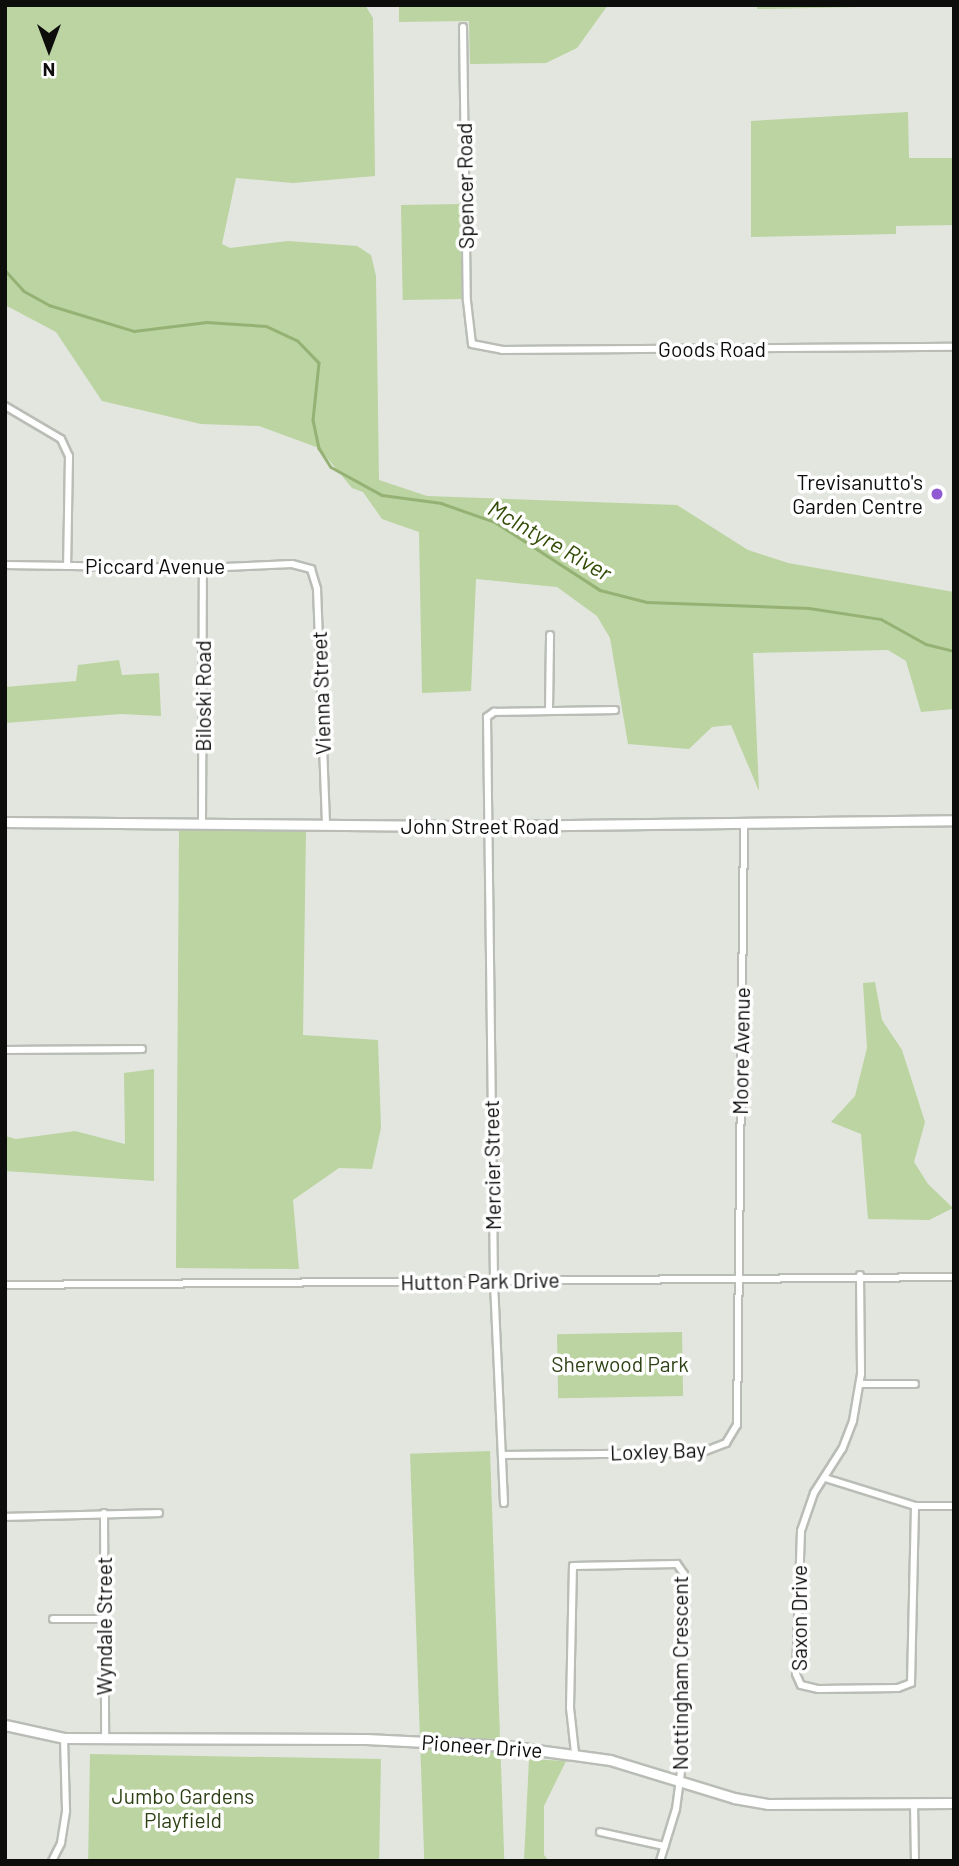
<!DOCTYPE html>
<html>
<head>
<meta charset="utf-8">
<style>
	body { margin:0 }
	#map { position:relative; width:959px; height:1866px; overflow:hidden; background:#e2e6de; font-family:Barlow,sans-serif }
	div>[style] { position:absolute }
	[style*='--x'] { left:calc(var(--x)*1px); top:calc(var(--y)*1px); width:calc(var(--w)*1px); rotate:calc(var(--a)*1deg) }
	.green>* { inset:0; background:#bbd4a1; transform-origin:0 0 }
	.stream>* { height:2.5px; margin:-1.25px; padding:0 1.25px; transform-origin:1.25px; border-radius:1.25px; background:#95b274 }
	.roads { filter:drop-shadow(2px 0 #b9bdb6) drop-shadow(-2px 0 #b9bdb6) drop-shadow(0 2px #b9bdb6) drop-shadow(0 -2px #b9bdb6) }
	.street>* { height:6px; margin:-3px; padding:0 3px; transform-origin:3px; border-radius:3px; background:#fff }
	.secondary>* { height:9px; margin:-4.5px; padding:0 4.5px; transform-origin:4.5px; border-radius:4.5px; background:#fff }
	.dots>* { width:19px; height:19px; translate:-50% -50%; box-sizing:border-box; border:4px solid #fff; border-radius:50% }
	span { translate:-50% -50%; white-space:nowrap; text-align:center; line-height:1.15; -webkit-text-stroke:7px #fff; paint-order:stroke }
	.street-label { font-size:21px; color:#0d0e0c }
	.poi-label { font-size:21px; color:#0d0e0c }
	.right { translate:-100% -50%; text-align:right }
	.park-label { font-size:21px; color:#2e4114 }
	.water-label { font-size:23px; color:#324c05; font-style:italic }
	.frame { position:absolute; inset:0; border:7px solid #0d0e0c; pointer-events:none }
	.north { position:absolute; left:14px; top:14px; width:70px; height:70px; -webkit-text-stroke:5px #fff; paint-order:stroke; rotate:180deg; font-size:19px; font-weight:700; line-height:28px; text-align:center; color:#0d0e0c }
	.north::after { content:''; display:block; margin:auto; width:24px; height:32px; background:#0d0e0c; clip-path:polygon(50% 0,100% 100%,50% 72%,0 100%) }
</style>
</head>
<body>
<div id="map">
	<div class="green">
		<i style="clip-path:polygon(5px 5px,365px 5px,373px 18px,375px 176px,293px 183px,236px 178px,222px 244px,230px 248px,288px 241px,357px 246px,371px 255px,376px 276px,379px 480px,427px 496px,677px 505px,748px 550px,788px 563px,954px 592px,954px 709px,921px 712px,906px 661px,888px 650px,753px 653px,759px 791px,731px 725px,712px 727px,689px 749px,628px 744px,610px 638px,597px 616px,557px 587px,476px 579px,471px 691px,422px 693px,419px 532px,382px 519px,363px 492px,352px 488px,319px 448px,259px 426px,201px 424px,102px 401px,56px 332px,5px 305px)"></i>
		<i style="clip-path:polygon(399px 5px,608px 5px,577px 48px,546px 63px,470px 64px,469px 21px,399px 22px)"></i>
		<i style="clip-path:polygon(757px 5px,907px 5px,907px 6px,757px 9px)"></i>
		<i style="clip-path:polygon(908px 112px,909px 158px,954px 158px,954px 225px,896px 226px,896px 234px,751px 237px,751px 121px)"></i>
		<i style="left:460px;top:204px;width:95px;height:59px;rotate:89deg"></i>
		<i style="clip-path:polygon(119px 660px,122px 675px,159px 673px,161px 716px,121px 714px,5px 723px,5px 687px,76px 681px,78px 665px)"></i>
		<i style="clip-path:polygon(306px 830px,303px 1035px,378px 1040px,381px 1128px,372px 1169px,339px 1168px,293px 1200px,299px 1269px,176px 1268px,179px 831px)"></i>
		<i style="clip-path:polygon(875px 982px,882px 1020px,902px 1050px,925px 1122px,914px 1162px,928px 1184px,953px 1208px,929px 1220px,868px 1219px,861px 1134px,831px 1122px,855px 1096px,867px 1048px,863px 983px)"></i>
		<i style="clip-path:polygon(154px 1069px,154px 1181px,5px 1171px,5px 1136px,16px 1139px,75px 1131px,125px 1144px,124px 1073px)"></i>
		<i style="left:682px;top:1332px;width:64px;height:125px;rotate:89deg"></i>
		<i style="left:490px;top:1451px;width:410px;height:80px;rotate:88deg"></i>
		<i style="left:90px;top:1754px;width:291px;height:107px;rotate:1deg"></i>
		<i style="clip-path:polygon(529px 1759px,566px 1761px,544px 1806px,544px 1855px,549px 1861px,524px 1861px)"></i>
	</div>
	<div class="stream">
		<i style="--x:5;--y:270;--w:28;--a:48"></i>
		<i style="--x:24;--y:291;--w:29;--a:29"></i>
		<i style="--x:49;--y:305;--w:89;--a:17"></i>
		<i style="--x:134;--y:331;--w:73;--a:-7.1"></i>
		<i style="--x:206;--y:322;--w:60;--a:3.8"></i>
		<i style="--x:266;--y:326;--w:35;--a:25"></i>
		<i style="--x:298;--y:341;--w:30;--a:46"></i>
		<i style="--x:319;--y:363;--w:57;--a:96"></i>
		<i style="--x:313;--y:420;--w:29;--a:78"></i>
		<i style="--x:319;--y:448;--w:22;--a:58"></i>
		<i style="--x:331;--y:467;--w:58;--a:28.8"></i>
		<i style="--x:382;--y:495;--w:60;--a:7.7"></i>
		<i style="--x:441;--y:503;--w:57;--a:19.4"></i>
		<i style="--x:495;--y:522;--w:125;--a:32.9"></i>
		<i style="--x:600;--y:590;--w:49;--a:14.3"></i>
		<i style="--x:647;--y:602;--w:162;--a:2.1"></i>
		<i style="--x:809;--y:608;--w:73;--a:8.7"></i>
		<i style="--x:881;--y:619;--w:51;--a:29.1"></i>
		<i style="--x:926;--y:644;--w:29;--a:14"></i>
	</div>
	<div class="roads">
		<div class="street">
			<i style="--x:463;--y:27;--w:274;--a:89.2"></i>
			<i style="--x:467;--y:301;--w:43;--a:83.4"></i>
			<i style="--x:472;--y:344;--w:31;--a:11"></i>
			<i style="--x:502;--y:350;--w:452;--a:-0.4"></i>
			<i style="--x:5;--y:406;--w:65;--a:30.5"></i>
			<i style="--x:61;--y:439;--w:19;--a:65"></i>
			<i style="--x:69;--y:456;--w:110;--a:91"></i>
			<i style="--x:5;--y:565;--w:198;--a:0.9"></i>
			<i style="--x:203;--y:568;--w:89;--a:-2.6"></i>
			<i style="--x:292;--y:564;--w:20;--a:15"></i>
			<i style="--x:311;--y:569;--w:21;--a:73"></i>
			<i style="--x:317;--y:589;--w:237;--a:87.8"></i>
			<i style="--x:549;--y:710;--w:75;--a:-89.2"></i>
			<i style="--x:202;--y:824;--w:256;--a:-89.8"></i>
			<i style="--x:5;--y:1050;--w:137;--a:-0.4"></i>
			<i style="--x:860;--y:1275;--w:99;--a:89.4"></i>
			<i style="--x:861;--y:1374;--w:48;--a:99.7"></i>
			<i style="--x:853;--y:1421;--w:30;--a:111"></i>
			<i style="--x:842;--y:1449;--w:52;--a:122.5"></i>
			<i style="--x:814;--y:1493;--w:40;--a:108.9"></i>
			<i style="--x:801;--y:1531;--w:143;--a:92"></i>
			<i style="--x:796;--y:1674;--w:12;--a:66"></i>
			<i style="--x:801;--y:1685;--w:18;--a:13"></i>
			<i style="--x:819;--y:1689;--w:79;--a:-0.7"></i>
			<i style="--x:898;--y:1688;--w:14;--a:-21"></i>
			<i style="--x:911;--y:1683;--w:177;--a:-88.7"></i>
			<i style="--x:5;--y:1285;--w:949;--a:-0.48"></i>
			<i style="--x:860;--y:1384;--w:55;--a:0"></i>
			<i style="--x:502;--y:1455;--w:198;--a:-0.6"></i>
			<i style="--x:700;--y:1453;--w:28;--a:-21"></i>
			<i style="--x:726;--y:1443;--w:21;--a:-59"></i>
			<i style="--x:737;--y:1425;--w:600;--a:-89.33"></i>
			<i style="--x:825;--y:1478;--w:94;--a:17.3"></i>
			<i style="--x:915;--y:1506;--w:39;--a:0"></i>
			<i style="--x:504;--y:1503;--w:222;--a:-92.6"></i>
			<i style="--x:494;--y:1281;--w:564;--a:-90.71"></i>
			<i style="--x:487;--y:717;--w:9;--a:-36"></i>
			<i style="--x:494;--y:712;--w:121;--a:-0.9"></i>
			<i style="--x:104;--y:1513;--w:226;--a:89.7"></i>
			<i style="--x:5;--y:1517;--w:154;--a:-1.5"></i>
			<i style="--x:53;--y:1619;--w:51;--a:0"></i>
			<i style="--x:575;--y:1753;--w:45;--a:-96.3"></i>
			<i style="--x:570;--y:1708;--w:142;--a:-88.8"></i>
			<i style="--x:573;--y:1566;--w:104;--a:-1.1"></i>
			<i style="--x:677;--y:1564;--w:12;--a:55"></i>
			<i style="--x:684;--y:1574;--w:182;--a:90.3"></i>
			<i style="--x:683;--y:1756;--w:53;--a:97.5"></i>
			<i style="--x:676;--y:1809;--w:54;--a:107.1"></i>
			<i style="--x:914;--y:1804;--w:57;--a:89"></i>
			<i style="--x:600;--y:1832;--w:66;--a:12.3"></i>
			<i style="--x:52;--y:1861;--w:20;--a:-63"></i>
			<i style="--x:61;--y:1843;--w:33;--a:-81"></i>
			<i style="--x:66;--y:1810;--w:72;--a:-91.6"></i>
		</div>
		<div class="secondary">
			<i style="--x:5;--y:822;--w:481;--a:0.5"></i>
			<i style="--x:486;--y:826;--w:468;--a:-0.7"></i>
			<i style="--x:5;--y:1725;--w:60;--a:12.4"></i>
			<i style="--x:64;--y:1738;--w:302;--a:0.2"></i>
			<i style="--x:366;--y:1739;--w:141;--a:2.8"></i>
			<i style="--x:507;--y:1746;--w:104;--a:7.7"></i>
			<i style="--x:610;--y:1760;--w:130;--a:17"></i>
			<i style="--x:734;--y:1798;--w:35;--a:10"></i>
			<i style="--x:768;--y:1804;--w:186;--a:-0.3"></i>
		</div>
	</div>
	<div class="dots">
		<i style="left:937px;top:494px;background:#905ad3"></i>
	</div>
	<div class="street-label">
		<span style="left:465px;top:186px;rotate:-91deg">Spencer Road</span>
		<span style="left:712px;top:349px">Goods Road</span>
		<span style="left:155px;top:566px">Piccard Avenue</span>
		<span style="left:321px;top:693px;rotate:-92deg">Vienna Street</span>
		<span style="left:203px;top:696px;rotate:-90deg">Biloski Road</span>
		<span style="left:480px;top:826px">John Street Road</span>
		<span style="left:741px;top:1051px;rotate:-89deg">Moore Avenue</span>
		<span style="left:492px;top:1165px;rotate:-91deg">Mercier Street</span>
		<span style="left:480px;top:1281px;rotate:-1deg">Hutton Park Drive</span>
		<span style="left:658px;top:1451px;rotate:-2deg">Loxley Bay</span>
		<span style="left:799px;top:1618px;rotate:-90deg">Saxon Drive</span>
		<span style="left:104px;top:1626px;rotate:-90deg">Wyndale Street</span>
		<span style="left:680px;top:1673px;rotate:-90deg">Nottingham Crescent</span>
		<span style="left:482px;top:1746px;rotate:4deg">Pioneer Drive</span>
	</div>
	<div class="poi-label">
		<span class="right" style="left:923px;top:494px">Trevisanutto's<br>Garden Centre</span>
	</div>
	<div class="park-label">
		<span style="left:620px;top:1364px">Sherwood Park</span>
		<span style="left:183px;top:1808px">Jumbo Gardens<br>Playfield</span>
	</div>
	<div class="water-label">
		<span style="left:550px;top:540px;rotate:30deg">McIntyre River</span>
	</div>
	<div class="frame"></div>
	<div class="north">N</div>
</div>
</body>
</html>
